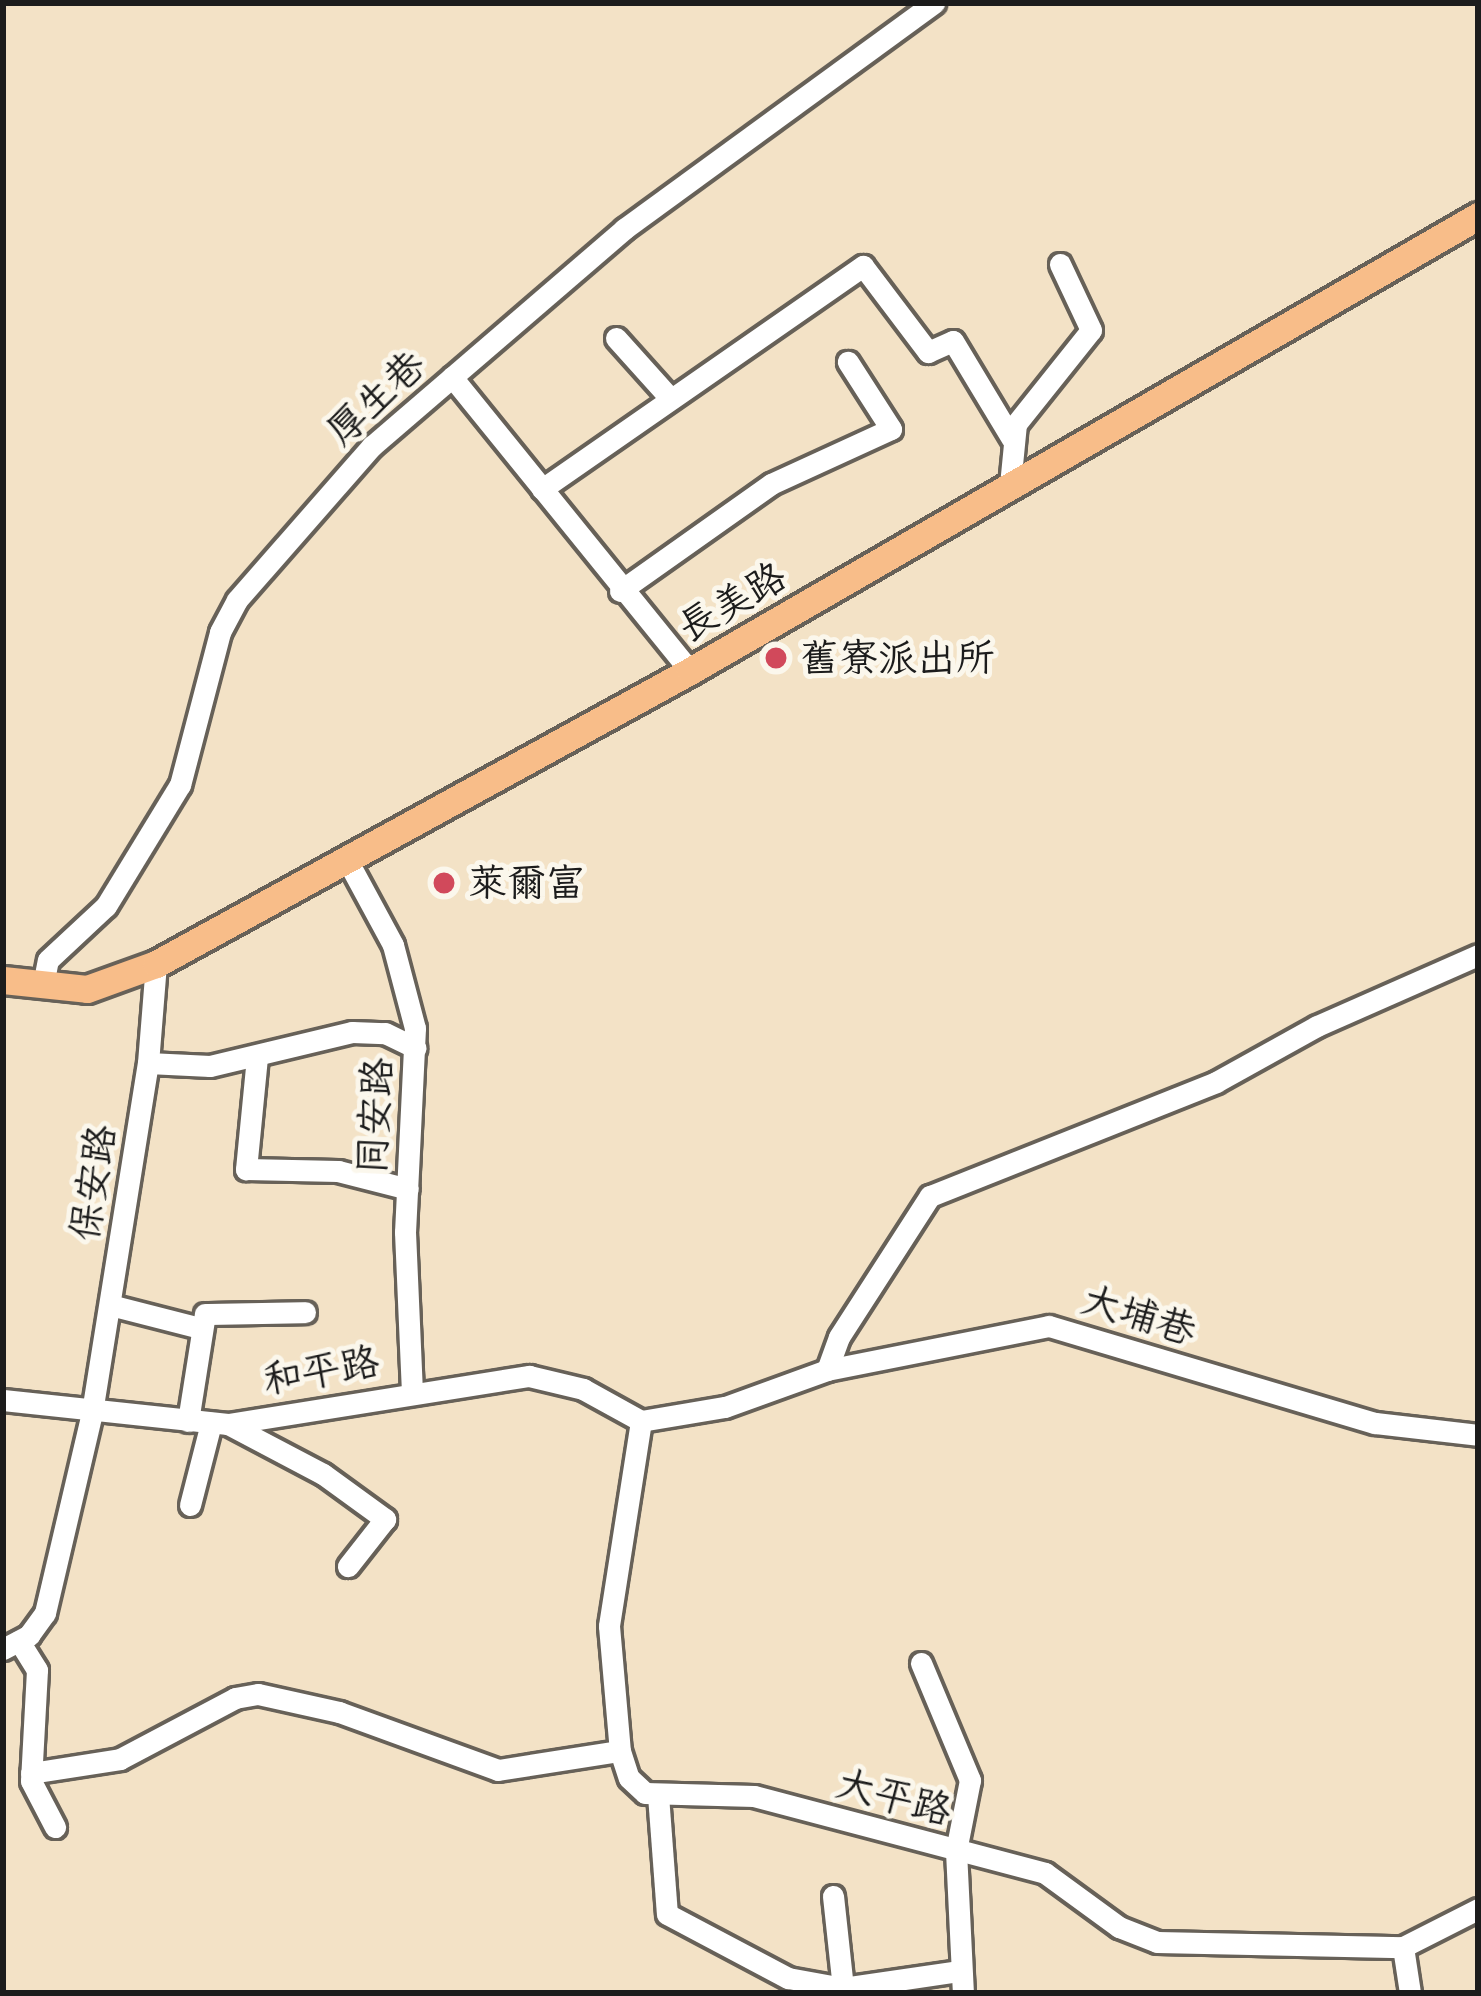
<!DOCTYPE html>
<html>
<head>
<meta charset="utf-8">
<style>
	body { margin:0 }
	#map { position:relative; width:1481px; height:1996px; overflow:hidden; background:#f3e2c6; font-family:Itim,"LXGW WenKai TC",sans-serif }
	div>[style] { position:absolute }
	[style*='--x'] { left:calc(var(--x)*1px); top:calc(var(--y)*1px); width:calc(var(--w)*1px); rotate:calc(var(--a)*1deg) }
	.roads { filter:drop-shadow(3px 0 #676158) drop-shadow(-3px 0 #676158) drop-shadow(0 3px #676158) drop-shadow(0 -3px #676158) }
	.minor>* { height:21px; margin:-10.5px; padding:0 10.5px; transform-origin:10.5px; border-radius:10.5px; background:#fff }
	.major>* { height:27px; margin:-13.5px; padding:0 13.5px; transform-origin:13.5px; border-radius:13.5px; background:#f8bd89 }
	.dots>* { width:33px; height:33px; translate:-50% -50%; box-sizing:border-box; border:6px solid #fbf7ec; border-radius:50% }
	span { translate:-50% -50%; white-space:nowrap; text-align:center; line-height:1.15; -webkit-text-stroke:10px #fbf7ec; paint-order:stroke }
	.street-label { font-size:39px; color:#1c1c1c }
	.poi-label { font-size:39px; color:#1c1c1c }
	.left { translate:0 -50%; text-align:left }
	.frame { position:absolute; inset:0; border:6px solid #1c1c1c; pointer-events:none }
</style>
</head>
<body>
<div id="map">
	<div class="roads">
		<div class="minor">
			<i style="--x:616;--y:338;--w:78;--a:48.1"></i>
			<i style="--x:452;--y:377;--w:378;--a:51"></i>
			<i style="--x:1010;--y:485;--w:61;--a:-84.4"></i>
			<i style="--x:1016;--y:424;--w:120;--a:-51.4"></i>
			<i style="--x:1091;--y:330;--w:73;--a:-115.2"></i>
			<i style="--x:542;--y:489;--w:391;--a:-34.8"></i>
			<i style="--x:863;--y:266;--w:108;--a:52.9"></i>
			<i style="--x:928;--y:352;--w:27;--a:-24"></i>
			<i style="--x:953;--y:341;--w:114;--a:59"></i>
			<i style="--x:620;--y:591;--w:185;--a:-35.3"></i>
			<i style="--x:771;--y:484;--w:132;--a:-24.6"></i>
			<i style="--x:891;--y:429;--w:80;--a:-122.7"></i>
			<i style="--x:346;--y:858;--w:99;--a:61.6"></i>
			<i style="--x:393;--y:945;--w:86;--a:75.2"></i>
			<i style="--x:415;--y:1028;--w:204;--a:92.8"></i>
			<i style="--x:405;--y:1232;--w:160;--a:87.5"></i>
			<i style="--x:43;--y:985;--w:25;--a:-79"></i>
			<i style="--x:48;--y:960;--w:79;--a:-43"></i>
			<i style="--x:106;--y:906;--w:142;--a:-58.6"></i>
			<i style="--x:180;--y:785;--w:158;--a:-75.3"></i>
			<i style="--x:220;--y:632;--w:36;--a:-62"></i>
			<i style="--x:237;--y:600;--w:205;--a:-48.8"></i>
			<i style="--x:372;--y:446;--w:333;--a:-40.7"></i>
			<i style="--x:624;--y:229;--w:384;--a:-36.1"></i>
			<i style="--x:257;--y:1057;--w:113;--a:95.6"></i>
			<i style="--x:246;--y:1169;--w:92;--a:1.2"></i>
			<i style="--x:338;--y:1171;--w:72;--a:14.4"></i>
			<i style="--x:148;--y:1063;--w:62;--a:2.8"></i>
			<i style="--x:210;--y:1066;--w:146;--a:-13.5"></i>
			<i style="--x:352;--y:1032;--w:33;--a:2"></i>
			<i style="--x:385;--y:1033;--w:34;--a:26"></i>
			<i style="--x:110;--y:1305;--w:93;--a:14.3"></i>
			<i style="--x:827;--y:1370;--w:35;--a:-70"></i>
			<i style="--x:839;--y:1337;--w:168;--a:-57.2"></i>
			<i style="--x:930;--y:1196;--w:308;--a:-21.7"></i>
			<i style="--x:1216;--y:1082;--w:115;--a:-29"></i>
			<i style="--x:1317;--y:1026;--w:176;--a:-23.8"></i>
			<i style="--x:3;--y:1400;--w:226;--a:6.1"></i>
			<i style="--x:228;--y:1424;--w:305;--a:-9.1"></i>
			<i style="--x:529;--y:1376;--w:56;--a:13.5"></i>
			<i style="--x:583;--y:1389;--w:66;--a:28.9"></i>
			<i style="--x:188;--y:1421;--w:108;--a:-81"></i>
			<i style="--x:205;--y:1314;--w:100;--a:-1.1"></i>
			<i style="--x:641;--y:1421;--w:207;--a:98.9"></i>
			<i style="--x:609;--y:1626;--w:125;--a:85"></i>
			<i style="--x:620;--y:1751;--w:28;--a:72"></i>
			<i style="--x:629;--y:1778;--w:22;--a:43"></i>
			<i style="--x:645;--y:1793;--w:109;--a:1.6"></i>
			<i style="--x:754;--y:1796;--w:301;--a:14.8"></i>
			<i style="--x:1045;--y:1873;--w:92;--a:36.1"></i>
			<i style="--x:1119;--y:1927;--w:41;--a:21.5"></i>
			<i style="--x:1157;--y:1942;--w:246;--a:1.2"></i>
			<i style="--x:1403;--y:1947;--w:84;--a:-26.9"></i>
			<i style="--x:641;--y:1421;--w:85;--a:-9.5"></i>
			<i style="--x:725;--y:1407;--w:109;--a:-19.9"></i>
			<i style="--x:827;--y:1370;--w:226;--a:-11.2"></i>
			<i style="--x:1049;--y:1326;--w:340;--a:16.6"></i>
			<i style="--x:1375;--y:1423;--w:104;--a:6.6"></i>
			<i style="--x:228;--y:1424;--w:107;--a:27.8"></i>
			<i style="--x:323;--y:1474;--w:77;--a:36"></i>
			<i style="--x:385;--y:1519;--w:60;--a:128.2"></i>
			<i style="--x:190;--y:1505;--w:85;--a:-75.6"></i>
			<i style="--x:19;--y:1641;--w:34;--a:58"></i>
			<i style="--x:37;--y:1670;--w:111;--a:93.1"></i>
			<i style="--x:31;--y:1781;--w:52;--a:62.4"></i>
			<i style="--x:3;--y:1649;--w:30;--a:-28"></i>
			<i style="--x:29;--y:1635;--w:27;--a:-54"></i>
			<i style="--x:45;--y:1613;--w:206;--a:-76.8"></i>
			<i style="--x:92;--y:1412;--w:353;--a:-80.9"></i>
			<i style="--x:148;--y:1063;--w:99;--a:-85.4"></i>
			<i style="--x:921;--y:1663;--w:127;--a:67.3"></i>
			<i style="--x:970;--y:1780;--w:72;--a:101.2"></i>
			<i style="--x:956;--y:1851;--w:142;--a:87.2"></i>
			<i style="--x:31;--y:1773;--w:90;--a:-8.9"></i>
			<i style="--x:120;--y:1759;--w:130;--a:-27.9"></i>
			<i style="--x:235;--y:1698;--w:23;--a:-10"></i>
			<i style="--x:258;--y:1694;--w:83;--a:12.5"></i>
			<i style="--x:339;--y:1712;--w:169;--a:20"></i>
			<i style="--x:498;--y:1770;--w:123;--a:-8.9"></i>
			<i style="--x:658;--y:1795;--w:119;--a:85.7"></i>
			<i style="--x:667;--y:1914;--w:137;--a:27.9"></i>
			<i style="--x:788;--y:1978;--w:56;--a:10.3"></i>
			<i style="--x:843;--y:1988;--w:118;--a:-8.3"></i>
			<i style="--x:833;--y:1896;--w:93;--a:83.8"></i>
			<i style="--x:1403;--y:1947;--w:47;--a:81.3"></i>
		</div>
		<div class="major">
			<i style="--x:3;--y:980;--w:84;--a:6.1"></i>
			<i style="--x:87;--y:989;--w:73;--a:-19.9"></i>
			<i style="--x:156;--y:964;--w:609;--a:-28.75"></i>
			<i style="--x:690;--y:671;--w:910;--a:-30"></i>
		</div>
	</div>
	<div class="dots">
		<i style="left:776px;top:658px;background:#d1495b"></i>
		<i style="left:444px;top:883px;background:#d1495b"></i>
	</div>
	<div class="street-label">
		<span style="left:376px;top:398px;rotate:-43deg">厚生巷</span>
		<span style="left:732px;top:602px;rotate:-30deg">長美路</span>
		<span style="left:375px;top:1116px;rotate:-87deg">同安路</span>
		<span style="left:93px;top:1183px;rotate:-81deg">保安路</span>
		<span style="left:1139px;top:1315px;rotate:17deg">大埔巷</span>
		<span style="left:321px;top:1371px;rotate:-10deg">和平路</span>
		<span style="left:894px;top:1797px;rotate:15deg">大平路</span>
	</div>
	<div class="poi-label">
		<span class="left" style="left:800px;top:658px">舊寮派出所</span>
		<span class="left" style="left:468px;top:883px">萊爾富</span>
	</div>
	<div class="frame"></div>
</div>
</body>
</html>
